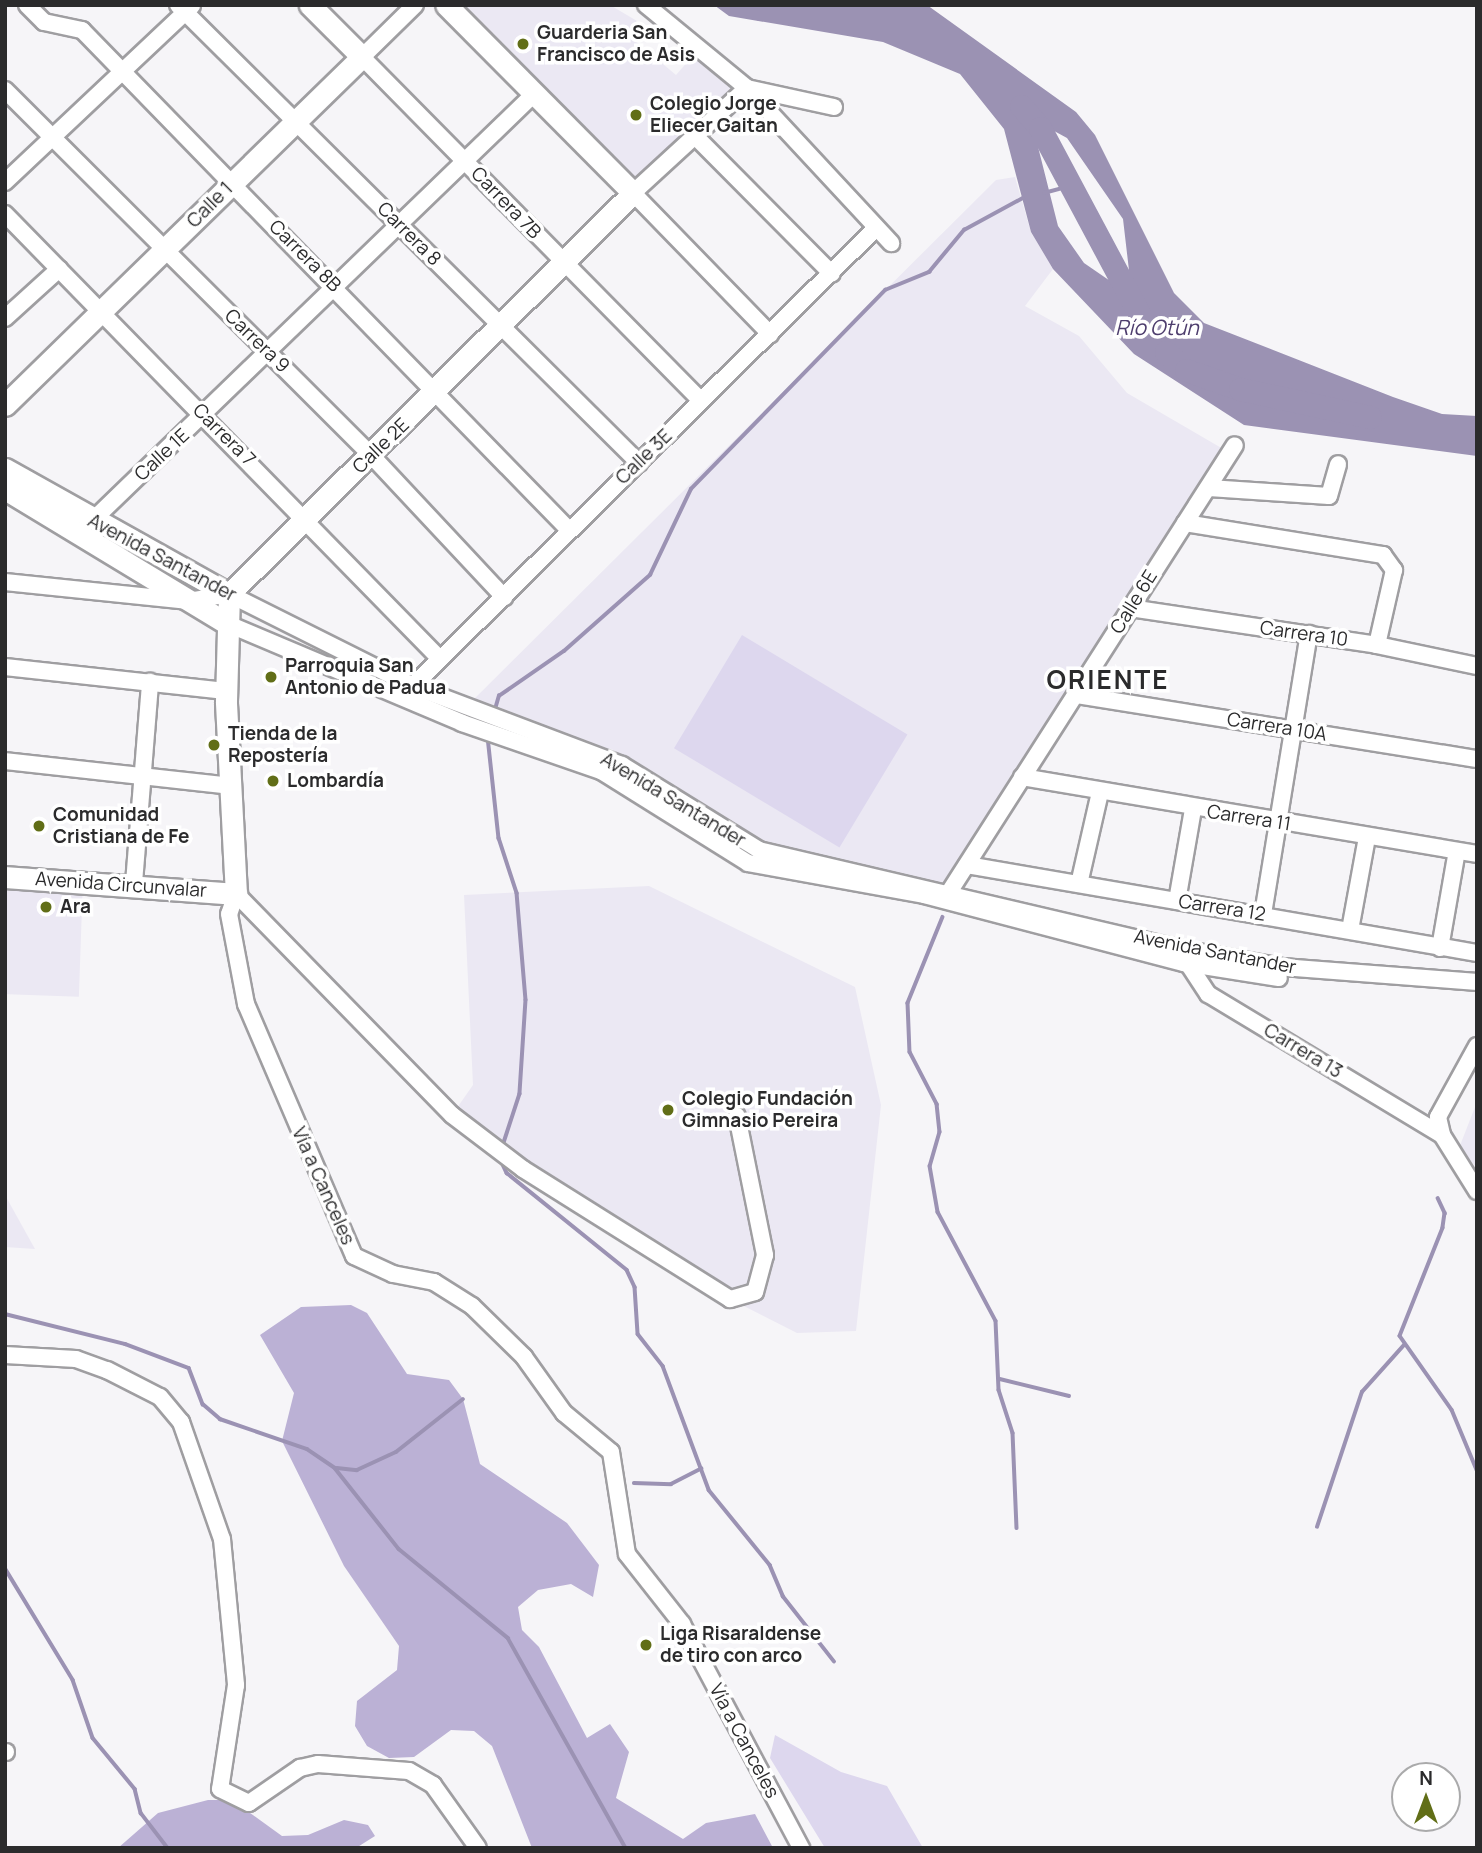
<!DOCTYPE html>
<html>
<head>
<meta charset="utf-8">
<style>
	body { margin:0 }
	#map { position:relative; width:1482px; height:1853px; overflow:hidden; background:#f6f5f8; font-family:Manrope,sans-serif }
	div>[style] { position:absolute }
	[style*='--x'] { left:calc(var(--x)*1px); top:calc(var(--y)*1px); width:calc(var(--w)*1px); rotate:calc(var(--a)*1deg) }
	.built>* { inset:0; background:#ebe8f3; transform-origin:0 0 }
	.green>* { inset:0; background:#ddd7ee; transform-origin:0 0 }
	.forest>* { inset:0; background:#bbb1d5 }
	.water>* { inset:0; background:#9b92b3 }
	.stream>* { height:3.5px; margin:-1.75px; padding:0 1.75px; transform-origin:1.75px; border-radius:1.75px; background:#9b92b3 }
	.river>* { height:23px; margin:-11.5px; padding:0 11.5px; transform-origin:11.5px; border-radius:11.5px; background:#9b92b3 }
	.roads { filter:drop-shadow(2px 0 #9f9ea1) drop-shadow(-2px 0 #9f9ea1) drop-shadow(0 2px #9f9ea1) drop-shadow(0 -2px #9f9ea1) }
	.minor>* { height:16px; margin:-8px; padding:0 8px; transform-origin:8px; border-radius:8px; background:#fff }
	.major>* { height:21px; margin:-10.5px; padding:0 10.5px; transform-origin:10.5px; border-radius:10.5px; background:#fff }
	.dots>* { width:19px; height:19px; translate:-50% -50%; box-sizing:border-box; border:4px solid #fff; border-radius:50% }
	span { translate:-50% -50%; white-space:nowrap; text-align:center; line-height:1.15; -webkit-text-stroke:7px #fff; paint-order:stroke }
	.poi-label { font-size:19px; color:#2b2b2c; font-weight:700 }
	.left { translate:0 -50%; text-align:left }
	.street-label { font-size:19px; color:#2b2b2c }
	.water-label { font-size:21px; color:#4d3d6d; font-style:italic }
	.district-label { font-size:26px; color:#2b2b2c; font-weight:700; letter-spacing:2px }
	.frame { position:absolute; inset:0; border:7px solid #2b2b2c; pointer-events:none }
	.north { position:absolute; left:1391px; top:1762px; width:70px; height:70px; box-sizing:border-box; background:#fff; border:2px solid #aaaaab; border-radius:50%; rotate:0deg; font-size:19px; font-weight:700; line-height:28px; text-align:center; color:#2b2b2c }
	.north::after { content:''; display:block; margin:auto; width:24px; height:32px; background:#616e17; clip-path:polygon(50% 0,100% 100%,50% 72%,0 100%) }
</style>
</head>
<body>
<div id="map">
	<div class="built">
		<i style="clip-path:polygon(446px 5px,610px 5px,637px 21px,626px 33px,676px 75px,697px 51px,747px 88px,633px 193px)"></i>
		<i style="clip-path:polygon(1015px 177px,1031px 232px,1053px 269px,1025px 306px,1079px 336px,1127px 393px,1230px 453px,951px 890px,759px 850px,622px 765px,465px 708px,996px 180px)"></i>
		<i style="left:5px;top:877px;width:78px;height:117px;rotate:2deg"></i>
		<i style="clip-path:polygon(649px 886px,855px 987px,881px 1105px,856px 1331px,797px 1333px,730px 1299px,452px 1115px,473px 1085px,464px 895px)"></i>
		<i style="clip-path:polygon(1477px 1102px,1477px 1168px,1459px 1148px)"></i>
		<i style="clip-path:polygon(5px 1195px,35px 1249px,5px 1247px)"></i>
	</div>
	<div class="green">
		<i style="left:742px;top:635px;width:193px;height:132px;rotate:31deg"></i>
		<i style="clip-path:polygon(775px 1735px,841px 1772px,887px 1786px,923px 1848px,825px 1848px,770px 1758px)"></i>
	</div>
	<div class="forest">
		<i style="clip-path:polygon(351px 1305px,367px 1313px,407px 1374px,449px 1380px,463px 1399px,480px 1464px,567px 1523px,599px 1565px,593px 1597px,571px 1584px,538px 1590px,518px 1607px,522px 1630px,539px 1647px,587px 1738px,610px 1724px,629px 1752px,616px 1798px,683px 1839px,706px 1823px,755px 1814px,773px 1848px,532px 1848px,492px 1746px,474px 1731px,451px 1730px,414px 1757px,389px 1758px,367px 1746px,355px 1726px,357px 1701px,397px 1670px,399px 1646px,344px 1566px,282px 1441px,294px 1393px,260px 1335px,301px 1307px)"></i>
		<i style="clip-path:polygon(208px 1800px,232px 1800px,282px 1836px,308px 1835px,344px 1820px,368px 1825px,375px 1836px,356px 1848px,118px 1848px,158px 1813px)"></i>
	</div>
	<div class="water">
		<i style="clip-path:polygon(evenodd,714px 5px,927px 5px,1076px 112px,1095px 135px,1174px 293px,1204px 323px,1393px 397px,1442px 414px,1477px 416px,1477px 456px,1244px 425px,1134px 354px,1053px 269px,1031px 232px,1004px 129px,960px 74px,883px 42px,729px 16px,714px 5px,1045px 126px,1067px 138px,1123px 219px,1132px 296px,1084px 263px,1058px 226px,1034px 131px,1045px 126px,714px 5px,1188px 369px,1295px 393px,1341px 413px,1334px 418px,1247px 400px,1216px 390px,1188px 369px)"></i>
	</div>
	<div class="stream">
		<i style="--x:1044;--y:193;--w:28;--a:-15"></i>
		<i style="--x:494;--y:713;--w:18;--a:-74"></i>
		<i style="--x:499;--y:696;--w:79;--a:-34.7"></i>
		<i style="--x:564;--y:651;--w:115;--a:-41.5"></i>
		<i style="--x:650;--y:575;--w:95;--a:-64.5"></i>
		<i style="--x:691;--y:489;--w:278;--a:-45.7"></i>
		<i style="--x:885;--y:290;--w:48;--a:-22.2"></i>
		<i style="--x:929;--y:272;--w:55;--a:-50.2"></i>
		<i style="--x:964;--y:230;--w:67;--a:-28.5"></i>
		<i style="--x:488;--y:737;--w:102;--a:83.8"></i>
		<i style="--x:499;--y:838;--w:58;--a:71.9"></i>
		<i style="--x:517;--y:893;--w:107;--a:85.2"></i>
		<i style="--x:526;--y:1000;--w:94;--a:93.7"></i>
		<i style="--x:520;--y:1094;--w:55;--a:108.1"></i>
		<i style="--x:943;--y:917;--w:93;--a:112.1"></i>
		<i style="--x:908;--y:1003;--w:49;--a:87.7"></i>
		<i style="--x:910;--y:1052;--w:59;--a:62.6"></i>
		<i style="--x:937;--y:1104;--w:28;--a:84"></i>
		<i style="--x:940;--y:1132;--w:35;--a:106"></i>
		<i style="--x:930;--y:1166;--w:47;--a:80.1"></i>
		<i style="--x:938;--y:1212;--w:123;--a:62"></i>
		<i style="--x:996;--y:1321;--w:69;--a:87.5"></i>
		<i style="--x:999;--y:1390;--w:45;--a:72"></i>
		<i style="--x:1013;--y:1433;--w:95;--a:87.6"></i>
		<i style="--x:499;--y:1156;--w:19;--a:65"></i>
		<i style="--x:507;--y:1173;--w:154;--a:38.9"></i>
		<i style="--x:627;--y:1270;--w:19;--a:65"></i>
		<i style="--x:635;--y:1287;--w:47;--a:86.3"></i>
		<i style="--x:638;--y:1334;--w:41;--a:52"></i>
		<i style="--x:663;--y:1366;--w:132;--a:69.6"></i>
		<i style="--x:709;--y:1490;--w:97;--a:50.9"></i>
		<i style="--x:770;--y:1565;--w:34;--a:67"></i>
		<i style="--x:783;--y:1596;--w:83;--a:51.9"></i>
		<i style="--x:1438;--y:1198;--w:17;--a:65"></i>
		<i style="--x:1445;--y:1213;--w:15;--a:98"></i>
		<i style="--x:1443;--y:1228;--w:116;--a:111.7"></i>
		<i style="--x:1400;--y:1336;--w:90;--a:54.9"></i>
		<i style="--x:1452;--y:1410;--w:65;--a:67.4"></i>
		<i style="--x:5;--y:1314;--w:124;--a:14"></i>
		<i style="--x:125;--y:1344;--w:68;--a:20.6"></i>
		<i style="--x:189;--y:1368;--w:39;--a:69"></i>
		<i style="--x:203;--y:1404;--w:23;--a:41"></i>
		<i style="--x:220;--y:1419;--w:92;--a:19"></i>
		<i style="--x:307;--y:1449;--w:34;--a:34"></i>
		<i style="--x:335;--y:1468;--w:103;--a:51.7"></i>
		<i style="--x:399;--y:1549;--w:141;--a:39.2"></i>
		<i style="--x:508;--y:1638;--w:241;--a:60.7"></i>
		<i style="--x:1000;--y:1379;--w:71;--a:13.8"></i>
		<i style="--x:337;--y:1468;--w:20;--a:6"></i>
		<i style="--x:357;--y:1470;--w:43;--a:-24.8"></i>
		<i style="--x:396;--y:1452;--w:85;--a:-38.3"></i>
		<i style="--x:634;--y:1483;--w:37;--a:2"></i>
		<i style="--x:671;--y:1484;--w:34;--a:-27"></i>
		<i style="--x:1317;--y:1527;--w:142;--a:-71.6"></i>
		<i style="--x:1362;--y:1392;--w:63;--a:-48.2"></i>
		<i style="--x:5;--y:1568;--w:131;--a:58.7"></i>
		<i style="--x:73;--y:1680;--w:61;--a:71"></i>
		<i style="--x:93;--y:1738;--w:66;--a:50.5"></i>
		<i style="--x:135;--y:1789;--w:25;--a:76"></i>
		<i style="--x:141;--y:1813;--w:44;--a:52.4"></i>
	</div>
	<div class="river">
		<i style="--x:1021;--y:106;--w:29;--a:49"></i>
		<i style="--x:1040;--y:128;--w:223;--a:61.9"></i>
		<i style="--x:1166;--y:352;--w:27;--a:42"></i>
		<i style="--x:1186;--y:370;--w:57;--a:19.4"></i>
		<i style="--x:1240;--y:389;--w:133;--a:12.2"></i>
	</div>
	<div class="roads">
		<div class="minor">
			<i style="--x:27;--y:5;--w:24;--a:45"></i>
			<i style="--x:44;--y:22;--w:39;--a:12"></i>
			<i style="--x:82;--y:30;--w:698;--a:45.75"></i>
			<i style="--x:178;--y:5;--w:650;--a:44.81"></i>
			<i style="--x:415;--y:5;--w:74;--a:135.5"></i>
			<i style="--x:362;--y:57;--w:483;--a:45.4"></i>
			<i style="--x:646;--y:5;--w:131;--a:39.4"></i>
			<i style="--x:747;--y:88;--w:212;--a:47.1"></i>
			<i style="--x:747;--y:88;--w:155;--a:137.4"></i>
			<i style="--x:633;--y:193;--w:197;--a:45.8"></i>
			<i style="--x:747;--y:88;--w:89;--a:12.3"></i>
			<i style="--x:5;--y:90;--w:517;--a:44.92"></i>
			<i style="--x:371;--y:455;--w:195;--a:46.9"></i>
			<i style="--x:695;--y:136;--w:194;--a:45.2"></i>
			<i style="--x:5;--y:182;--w:257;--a:-43.3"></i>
			<i style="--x:5;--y:214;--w:622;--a:45.65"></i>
			<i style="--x:5;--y:318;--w:73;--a:-42.2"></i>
			<i style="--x:1209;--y:488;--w:120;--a:3.8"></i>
			<i style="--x:1329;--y:496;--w:33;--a:-74"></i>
			<i style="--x:92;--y:521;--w:613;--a:-44.01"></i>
			<i style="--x:1185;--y:523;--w:201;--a:9.2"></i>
			<i style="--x:1383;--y:555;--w:19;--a:54"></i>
			<i style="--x:1394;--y:570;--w:77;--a:102.8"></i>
			<i style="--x:5;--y:582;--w:185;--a:5.9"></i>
			<i style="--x:189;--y:601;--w:41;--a:-9.9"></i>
			<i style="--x:229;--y:594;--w:206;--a:26.6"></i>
			<i style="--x:413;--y:686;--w:223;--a:20.7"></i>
			<i style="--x:622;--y:765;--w:161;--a:31.8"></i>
			<i style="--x:759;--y:850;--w:439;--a:13.2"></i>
			<i style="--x:1186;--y:950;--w:97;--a:10"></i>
			<i style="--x:1282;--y:967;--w:196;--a:4.4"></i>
			<i style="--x:1130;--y:608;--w:250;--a:8.5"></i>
			<i style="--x:1377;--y:645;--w:102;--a:11.9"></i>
			<i style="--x:228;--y:624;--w:254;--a:22.9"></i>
			<i style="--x:462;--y:723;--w:147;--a:19.1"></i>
			<i style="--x:601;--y:771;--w:173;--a:32"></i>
			<i style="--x:748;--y:863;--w:179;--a:10.3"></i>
			<i style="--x:924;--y:895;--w:269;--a:14.7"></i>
			<i style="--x:1184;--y:963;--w:96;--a:9"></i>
			<i style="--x:5;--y:667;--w:222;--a:6.2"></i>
			<i style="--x:413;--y:686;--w:651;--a:-44.69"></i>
			<i style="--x:1077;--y:695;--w:405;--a:9.1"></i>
			<i style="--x:5;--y:761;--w:227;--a:6.3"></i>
			<i style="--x:1022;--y:777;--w:461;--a:9.6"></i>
			<i style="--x:967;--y:865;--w:518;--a:9.79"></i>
			<i style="--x:134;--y:883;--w:202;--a:-85.4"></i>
			<i style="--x:1079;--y:884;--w:94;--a:-77.1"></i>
			<i style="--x:946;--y:897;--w:536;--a:-57.41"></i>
			<i style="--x:1177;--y:901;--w:93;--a:-80.1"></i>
			<i style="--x:1263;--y:914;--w:284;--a:-80.7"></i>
			<i style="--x:1350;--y:930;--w:95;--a:-79.6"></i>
			<i style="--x:1440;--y:948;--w:98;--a:-80.1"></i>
			<i style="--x:1185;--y:959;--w:42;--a:56.7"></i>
			<i style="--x:1208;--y:994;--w:273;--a:31.1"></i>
			<i style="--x:1477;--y:1046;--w:81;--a:118.8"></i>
			<i style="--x:1438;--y:1117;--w:18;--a:77"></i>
			<i style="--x:1442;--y:1135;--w:66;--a:58"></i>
			<i style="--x:737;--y:1116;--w:142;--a:78.6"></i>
			<i style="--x:765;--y:1255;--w:38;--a:105"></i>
			<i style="--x:755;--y:1292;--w:26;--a:164"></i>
			<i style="--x:730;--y:1299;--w:244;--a:-147.9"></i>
			<i style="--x:523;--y:1169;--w:89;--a:-142.7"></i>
			<i style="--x:452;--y:1115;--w:309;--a:-134.3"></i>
			<i style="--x:236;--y:894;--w:21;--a:109"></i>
			<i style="--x:229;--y:914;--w:92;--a:79.3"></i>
			<i style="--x:246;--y:1004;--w:274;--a:66.8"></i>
			<i style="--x:354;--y:1256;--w:43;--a:24.8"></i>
			<i style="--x:393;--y:1274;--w:42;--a:11"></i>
			<i style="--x:434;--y:1282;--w:45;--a:32.3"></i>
			<i style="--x:472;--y:1306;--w:73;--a:44.4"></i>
			<i style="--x:524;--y:1357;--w:69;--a:54.5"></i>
			<i style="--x:564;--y:1413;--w:61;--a:39.7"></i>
			<i style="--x:611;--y:1452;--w:103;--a:81.1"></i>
			<i style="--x:627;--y:1554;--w:89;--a:51.8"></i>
			<i style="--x:682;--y:1624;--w:254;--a:62"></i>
			<i style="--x:5;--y:1355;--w:71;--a:3.2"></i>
			<i style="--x:76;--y:1359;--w:33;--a:20"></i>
			<i style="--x:107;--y:1370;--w:59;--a:27"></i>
			<i style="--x:160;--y:1397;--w:33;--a:50"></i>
			<i style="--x:181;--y:1422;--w:124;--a:70.7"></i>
			<i style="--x:222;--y:1539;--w:147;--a:84.5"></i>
			<i style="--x:236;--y:1685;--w:105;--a:98.7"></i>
			<i style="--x:220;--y:1789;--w:32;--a:26"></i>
			<i style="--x:249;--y:1803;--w:62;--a:-34.5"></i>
			<i style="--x:300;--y:1768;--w:18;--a:-13"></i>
			<i style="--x:318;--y:1764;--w:91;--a:4.4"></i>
			<i style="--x:409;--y:1771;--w:28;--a:30"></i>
			<i style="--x:433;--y:1785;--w:77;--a:54.5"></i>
			<i style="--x:5;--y:1752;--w:1;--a:0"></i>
		</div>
		<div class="major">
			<i style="--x:5;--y:405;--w:499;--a:-44.3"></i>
			<i style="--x:362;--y:57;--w:74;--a:-135"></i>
			<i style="--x:5;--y:469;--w:257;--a:29.2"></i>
			<i style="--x:5;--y:489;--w:261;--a:31.2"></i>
			<i style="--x:5;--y:877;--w:232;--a:4.2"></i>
			<i style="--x:236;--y:894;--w:193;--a:-93"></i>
			<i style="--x:226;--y:701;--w:107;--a:-88.4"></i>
			<i style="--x:229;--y:594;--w:569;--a:-44.79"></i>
			<i style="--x:633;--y:193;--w:265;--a:-134.8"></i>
		</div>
	</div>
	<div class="dots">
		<i style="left:523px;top:44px;background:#616e17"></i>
		<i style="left:636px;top:115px;background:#616e17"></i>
		<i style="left:271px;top:677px;background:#616e17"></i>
		<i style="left:214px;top:745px;background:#616e17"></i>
		<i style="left:273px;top:781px;background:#616e17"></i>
		<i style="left:39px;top:826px;background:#616e17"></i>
		<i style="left:46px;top:907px;background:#616e17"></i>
		<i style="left:668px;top:1110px;background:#616e17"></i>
		<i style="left:646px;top:1645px;background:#616e17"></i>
	</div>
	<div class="poi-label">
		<span class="left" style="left:537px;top:44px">Guarderia San<br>Francisco de Asis</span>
		<span class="left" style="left:650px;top:115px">Colegio Jorge<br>Eliecer Gaitan</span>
		<span class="left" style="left:285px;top:677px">Parroquia San<br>Antonio de Padua</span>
		<span class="left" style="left:228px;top:745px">Tienda de la<br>Repostería</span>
		<span class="left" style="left:287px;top:781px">Lombardía</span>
		<span class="left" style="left:53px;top:826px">Comunidad<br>Cristiana de Fe</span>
		<span class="left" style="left:60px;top:907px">Ara</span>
		<span class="left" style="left:682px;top:1110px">Colegio Fundación<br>Gimnasio Pereira</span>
		<span class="left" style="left:660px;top:1645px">Liga Risaraldense<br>de tiro con arco</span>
	</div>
	<div class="street-label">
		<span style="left:506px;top:203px;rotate:46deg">Carrera 7B</span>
		<span style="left:210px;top:205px;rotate:-45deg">Calle 1</span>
		<span style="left:409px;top:234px;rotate:45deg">Carrera 8</span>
		<span style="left:305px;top:256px;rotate:45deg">Carrera 8B</span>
		<span style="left:257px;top:341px;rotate:44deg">Carrera 9</span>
		<span style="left:224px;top:435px;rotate:45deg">Carrera 7</span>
		<span style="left:381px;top:446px;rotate:-44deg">Calle 2E</span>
		<span style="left:162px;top:455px;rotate:-43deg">Calle 1E</span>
		<span style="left:644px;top:457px;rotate:-44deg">Calle 3E</span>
		<span style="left:162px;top:558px;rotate:28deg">Avenida Santander</span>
		<span style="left:1134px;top:602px;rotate:-58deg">Calle 6E</span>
		<span style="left:1304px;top:634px;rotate:8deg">Carrera 10</span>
		<span style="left:1277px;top:727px;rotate:9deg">Carrera 10A</span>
		<span style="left:673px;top:800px;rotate:31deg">Avenida Santander</span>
		<span style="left:1249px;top:818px;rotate:9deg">Carrera 11</span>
		<span style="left:121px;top:885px;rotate:4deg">Avenida Circunvalar</span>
		<span style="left:1222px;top:908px;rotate:9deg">Carrera 12</span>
		<span style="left:1215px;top:952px;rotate:11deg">Avenida Santander</span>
		<span style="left:1303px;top:1051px;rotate:31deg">Carrera 13</span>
		<span style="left:323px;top:1186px;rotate:66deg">Vía a Canceles</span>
		<span style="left:744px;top:1741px;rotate:62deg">Vía a Canceles</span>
	</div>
	<div class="water-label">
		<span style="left:1157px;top:327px">Río Otún</span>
	</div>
	<div class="district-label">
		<span style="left:1108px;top:680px">ORIENTE</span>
	</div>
	<div class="frame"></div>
	<div class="north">N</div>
</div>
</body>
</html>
